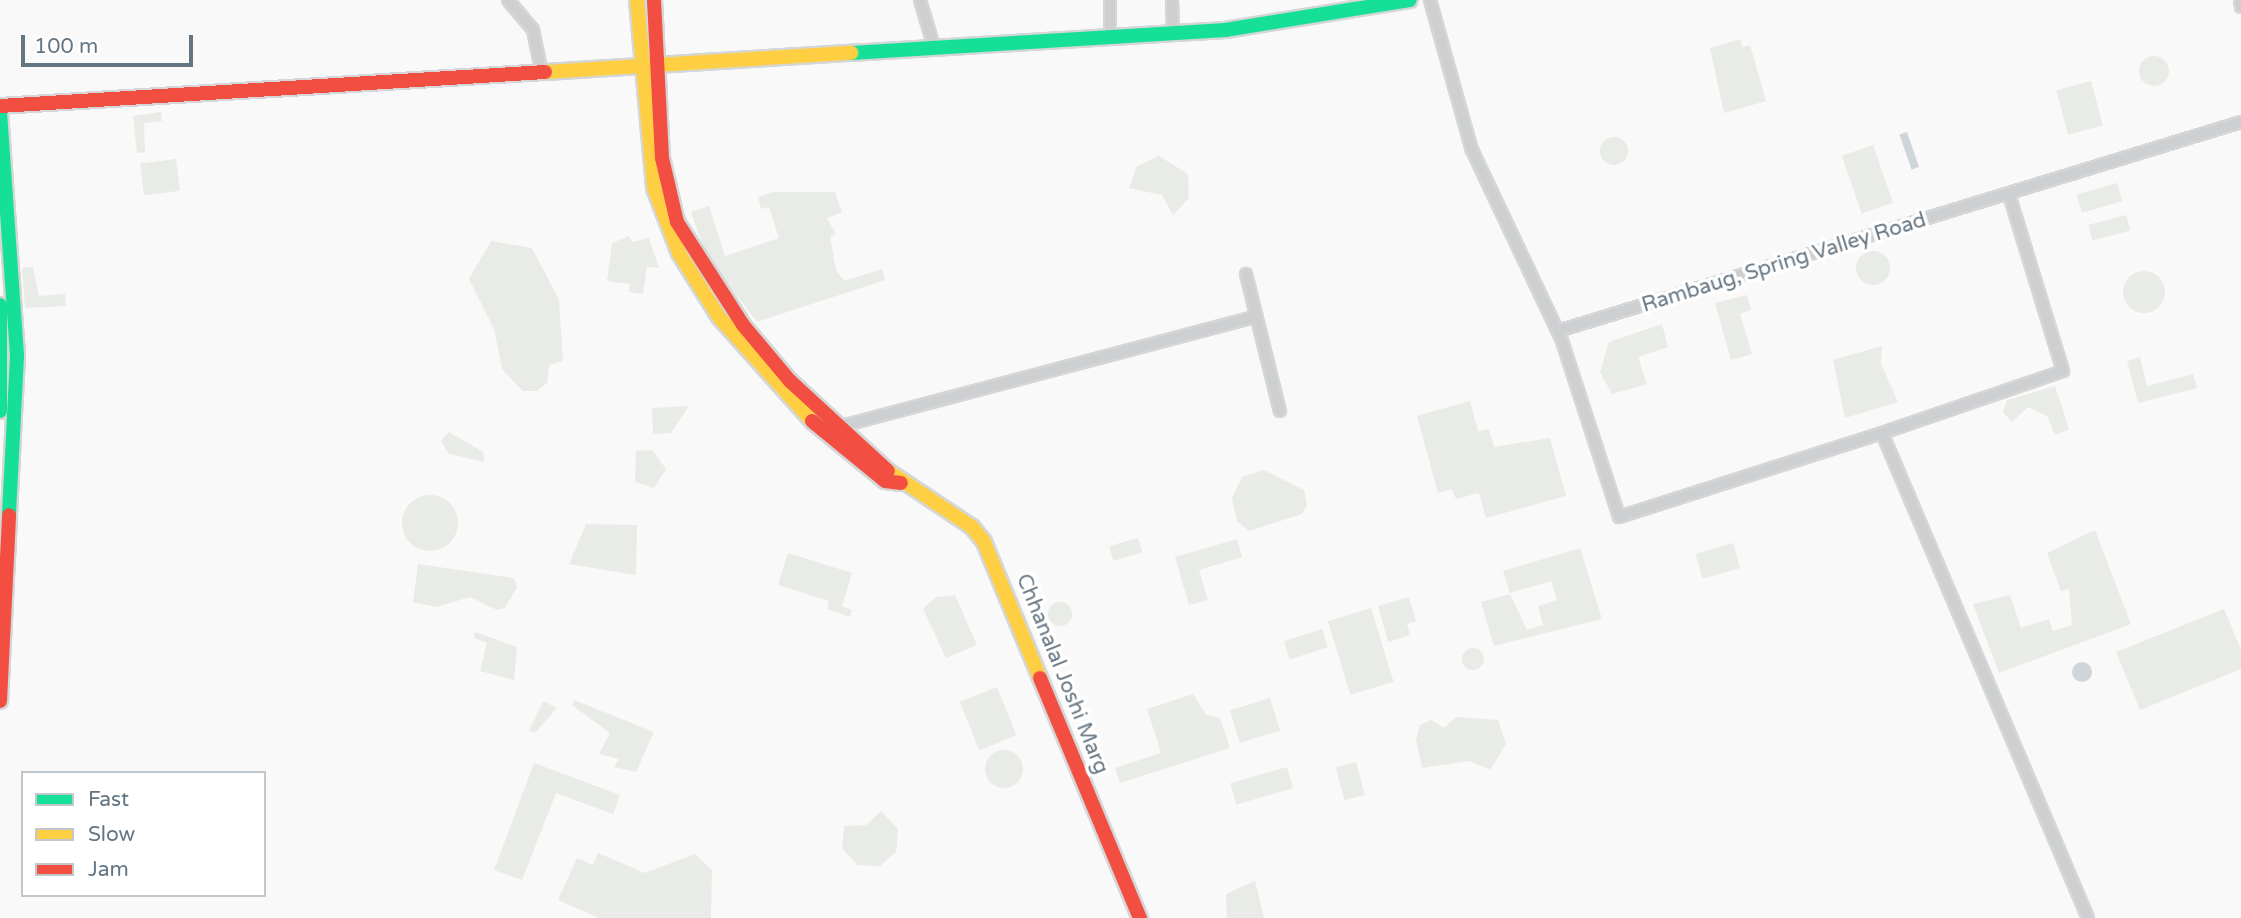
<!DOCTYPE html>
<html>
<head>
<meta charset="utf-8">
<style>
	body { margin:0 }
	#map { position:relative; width:2241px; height:918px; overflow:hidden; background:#f9f9f9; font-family:"Varela Round",sans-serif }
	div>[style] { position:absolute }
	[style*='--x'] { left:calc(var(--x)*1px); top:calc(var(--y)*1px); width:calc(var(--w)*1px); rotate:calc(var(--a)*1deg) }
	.green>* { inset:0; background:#e8ebe6; transform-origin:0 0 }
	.round { border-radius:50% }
	.water>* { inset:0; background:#ced6d9; transform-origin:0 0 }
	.roads { filter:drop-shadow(2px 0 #d5d6d7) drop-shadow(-2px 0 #d5d6d7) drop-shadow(0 2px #d5d6d7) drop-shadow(0 -2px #d5d6d7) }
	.street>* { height:10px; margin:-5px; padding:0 5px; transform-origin:5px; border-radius:5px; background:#cecfd0 }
	.fast>* { height:14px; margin:-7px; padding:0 7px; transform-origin:7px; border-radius:7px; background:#16e098 }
	.slow>* { height:14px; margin:-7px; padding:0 7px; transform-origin:7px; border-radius:7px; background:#ffcf43 }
	.jam>* { height:14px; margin:-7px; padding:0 7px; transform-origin:7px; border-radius:7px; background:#f24e42 }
	span { translate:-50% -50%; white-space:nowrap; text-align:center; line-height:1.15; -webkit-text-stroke:7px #fff; paint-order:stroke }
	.street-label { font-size:21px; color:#657683 }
	.legend { position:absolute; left:21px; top:771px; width:245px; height:126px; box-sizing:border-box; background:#fff; border:2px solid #c1c8cd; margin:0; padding:9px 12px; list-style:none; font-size:21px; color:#657683 }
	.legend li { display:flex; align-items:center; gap:14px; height:35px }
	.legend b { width:35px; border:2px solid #c1c8cd }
	.scale { position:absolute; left:21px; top:35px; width:172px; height:32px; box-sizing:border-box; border:4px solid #657683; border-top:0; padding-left:9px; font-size:21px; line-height:24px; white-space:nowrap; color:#657683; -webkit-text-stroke:5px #fff; paint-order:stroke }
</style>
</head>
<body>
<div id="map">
	<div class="green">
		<i style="clip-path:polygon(1740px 39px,1742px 47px,1750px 45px,1766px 101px,1724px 113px,1710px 48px)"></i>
		<i class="round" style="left:2139px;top:56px;width:30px;height:30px"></i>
		<i style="left:2091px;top:81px;width:46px;height:36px;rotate:75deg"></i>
		<i style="clip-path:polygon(161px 112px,162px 121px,144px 123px,145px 152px,137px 153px,133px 116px)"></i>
		<i class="round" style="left:1600px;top:137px;width:28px;height:28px"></i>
		<i style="left:1873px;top:145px;width:61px;height:33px;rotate:71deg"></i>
		<i style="clip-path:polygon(1159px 156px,1188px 174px,1189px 198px,1173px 215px,1162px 195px,1129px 188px,1137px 166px)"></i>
		<i style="left:176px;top:159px;width:32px;height:36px;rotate:83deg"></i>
		<i style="left:2117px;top:183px;width:19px;height:42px;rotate:74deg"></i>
		<i style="clip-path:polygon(774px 192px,835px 192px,842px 212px,827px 218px,836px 234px,830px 237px,836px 270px,844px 281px,882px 269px,885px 280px,757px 322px,706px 255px,691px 212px,709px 206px,725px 256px,779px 238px,769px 207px,761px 209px,758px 197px)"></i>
		<i style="left:2126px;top:215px;width:16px;height:39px;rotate:75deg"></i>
		<i style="clip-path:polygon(629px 236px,633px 242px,649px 238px,659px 268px,647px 267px,643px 294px,629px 292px,630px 284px,607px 281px,612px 243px)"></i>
		<i style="clip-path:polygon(491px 241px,532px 248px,559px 300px,563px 361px,549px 365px,547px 383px,537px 391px,523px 391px,502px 369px,494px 329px,469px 279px)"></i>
		<i class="round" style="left:1856px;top:251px;width:34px;height:34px"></i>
		<i style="clip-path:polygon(33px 267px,39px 296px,65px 294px,66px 306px,25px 308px,22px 268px)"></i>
		<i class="round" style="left:2123px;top:271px;width:42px;height:42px"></i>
		<i style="clip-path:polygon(1747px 295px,1751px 310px,1740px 314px,1752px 354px,1731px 360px,1715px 303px)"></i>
		<i style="clip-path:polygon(1662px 324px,1668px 347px,1638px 357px,1647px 384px,1612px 394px,1600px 372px,1609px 342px)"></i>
		<i style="clip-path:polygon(1882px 346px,1881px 364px,1898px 402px,1845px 418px,1833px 360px)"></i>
		<i style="clip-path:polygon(2140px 357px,2147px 386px,2193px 374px,2197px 388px,2138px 403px,2127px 361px)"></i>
		<i style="clip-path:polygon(2055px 386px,2069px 429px,2055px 435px,2047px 416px,2028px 407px,2012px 422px,2003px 412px,2007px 400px)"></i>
		<i style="clip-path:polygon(1470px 401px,1478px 431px,1489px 429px,1494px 447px,1550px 438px,1566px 496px,1486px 518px,1479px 493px,1456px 499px,1452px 489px,1438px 493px,1417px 416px)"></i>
		<i style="clip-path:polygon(689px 406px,671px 433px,653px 434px,652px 408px)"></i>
		<i style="clip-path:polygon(449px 432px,483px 452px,484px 462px,449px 454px,441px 441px)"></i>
		<i style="clip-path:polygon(652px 450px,666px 469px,654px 488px,635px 482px,636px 451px)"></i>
		<i style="clip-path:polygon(1264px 470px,1304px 490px,1307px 506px,1302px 514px,1249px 531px,1237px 521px,1232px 498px,1242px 477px)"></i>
		<i class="round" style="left:402px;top:495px;width:56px;height:56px"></i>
		<i style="clip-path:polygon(586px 524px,637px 525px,636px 575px,569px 564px)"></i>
		<i style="clip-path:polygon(2095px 530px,2131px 624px,1999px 673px,1973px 604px,2010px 595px,2021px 628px,2049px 619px,2053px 631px,2072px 625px,2069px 589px,2061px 591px,2047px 553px)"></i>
		<i style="left:1138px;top:538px;width:15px;height:30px;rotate:74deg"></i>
		<i style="clip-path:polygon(1237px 539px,1242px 557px,1199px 570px,1208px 600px,1189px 605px,1175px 557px)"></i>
		<i style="left:1733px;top:543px;width:26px;height:39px;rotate:74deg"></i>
		<i style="clip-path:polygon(1580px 548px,1602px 619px,1494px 646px,1481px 602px,1510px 594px,1527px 630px,1543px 625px,1538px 606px,1557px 600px,1551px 581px,1510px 593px,1503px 571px)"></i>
		<i style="clip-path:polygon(788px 553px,852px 573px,842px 606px,852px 610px,850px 617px,827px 609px,829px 601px,778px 585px)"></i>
		<i style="clip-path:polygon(418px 564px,514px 578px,517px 587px,505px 608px,497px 610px,470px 597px,436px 607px,413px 602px)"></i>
		<i style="clip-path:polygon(955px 595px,977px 645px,946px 658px,923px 609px,936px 597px)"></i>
		<i style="clip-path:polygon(1409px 597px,1416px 621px,1407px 624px,1410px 635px,1388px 642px,1378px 606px)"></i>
		<i class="round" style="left:1048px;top:602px;width:24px;height:24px"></i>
		<i style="left:1371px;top:608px;width:77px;height:45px;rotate:73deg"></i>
		<i style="clip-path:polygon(2224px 609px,2241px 650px,2241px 669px,2140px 710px,2116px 652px)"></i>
		<i style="left:1322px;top:629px;width:19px;height:40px;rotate:72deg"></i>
		<i style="clip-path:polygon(475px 632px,517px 647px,514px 680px,480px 671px,487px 643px,474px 638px)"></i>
		<i class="round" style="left:1462px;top:648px;width:22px;height:22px"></i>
		<i style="left:997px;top:687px;width:52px;height:40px;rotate:68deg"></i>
		<i style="clip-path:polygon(1193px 694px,1206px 715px,1220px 718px,1230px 748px,1120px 783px,1115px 768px,1161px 753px,1147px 709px)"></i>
		<i style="left:1270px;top:698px;width:34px;height:42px;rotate:73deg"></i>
		<i style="clip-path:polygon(574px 700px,654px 732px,636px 772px,614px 767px,619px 759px,599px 754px,610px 733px,572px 705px)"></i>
		<i style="clip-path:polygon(543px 701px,557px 708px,535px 733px,529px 731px)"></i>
		<i style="clip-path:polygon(1456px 717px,1498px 720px,1506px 744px,1490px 770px,1470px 761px,1422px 768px,1416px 740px,1420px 725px,1431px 720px,1444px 728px)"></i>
		<i class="round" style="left:985px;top:750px;width:38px;height:38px"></i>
		<i style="left:1356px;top:762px;width:34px;height:21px;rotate:75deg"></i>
		<i style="clip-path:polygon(534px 763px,620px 795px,613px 814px,556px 793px,522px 880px,494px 870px)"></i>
		<i style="left:1287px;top:767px;width:22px;height:59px;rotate:74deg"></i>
		<i style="clip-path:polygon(881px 811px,898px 829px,896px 852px,880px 866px,857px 865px,842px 848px,844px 826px,866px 825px)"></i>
		<i style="clip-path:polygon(598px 853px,645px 873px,695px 854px,712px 870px,711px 918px,599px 918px,558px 900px,577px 858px,593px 865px)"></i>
		<i style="clip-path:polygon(1255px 881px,1264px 918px,1227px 918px,1226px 894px)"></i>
	</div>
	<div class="water">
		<i style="left:1907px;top:132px;width:37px;height:8px;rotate:71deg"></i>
		<i class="round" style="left:2072px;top:662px;width:20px;height:20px"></i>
	</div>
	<div class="roads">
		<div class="street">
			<i style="--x:508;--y:0;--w:39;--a:50"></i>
			<i style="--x:533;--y:30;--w:45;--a:78.4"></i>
			<i style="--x:920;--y:0;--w:49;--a:73.4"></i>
			<i style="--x:1110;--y:0;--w:36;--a:90"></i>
			<i style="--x:1172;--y:0;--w:33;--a:88"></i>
			<i style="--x:1430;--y:0;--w:156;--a:74.4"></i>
			<i style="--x:1472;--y:150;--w:208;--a:64.7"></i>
			<i style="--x:1561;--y:338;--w:188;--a:72"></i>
			<i style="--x:1619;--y:517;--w:276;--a:-17.7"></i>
			<i style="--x:1882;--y:433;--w:527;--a:66.99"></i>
			<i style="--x:2240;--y:0;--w:7;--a:82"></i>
			<i style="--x:1246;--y:274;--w:141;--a:76.1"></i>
			<i style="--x:1558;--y:331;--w:714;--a:-17.01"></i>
			<i style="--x:838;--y:427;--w:431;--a:-14.8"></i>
			<i style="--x:1882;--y:433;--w:191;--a:-18.9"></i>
			<i style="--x:2063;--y:371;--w:185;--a:-107"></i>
		</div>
		<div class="fast">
			<i style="--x:851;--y:53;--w:375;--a:-3.5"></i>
			<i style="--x:1225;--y:30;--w:187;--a:-9.2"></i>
			<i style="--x:0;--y:112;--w:245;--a:86"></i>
			<i style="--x:17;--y:356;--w:159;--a:92.9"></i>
			<i style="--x:0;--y:305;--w:106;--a:90"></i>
		</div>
		<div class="slow">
			<i style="--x:637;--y:0;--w:189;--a:84.8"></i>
			<i style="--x:654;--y:188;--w:70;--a:69"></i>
			<i style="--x:679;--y:253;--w:75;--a:58"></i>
			<i style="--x:719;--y:317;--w:140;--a:48.2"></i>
			<i style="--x:545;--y:72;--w:307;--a:-3.6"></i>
			<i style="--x:888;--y:471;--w:101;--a:33.7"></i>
			<i style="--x:972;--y:527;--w:19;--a:51"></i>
			<i style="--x:984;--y:542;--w:147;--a:67.6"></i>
		</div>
		<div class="jam">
			<i style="--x:654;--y:0;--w:158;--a:87.1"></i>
			<i style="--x:662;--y:158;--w:66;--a:76.8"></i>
			<i style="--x:677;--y:222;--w:122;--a:57.3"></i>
			<i style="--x:743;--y:325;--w:73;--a:50"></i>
			<i style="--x:790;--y:381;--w:133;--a:42.6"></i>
			<i style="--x:0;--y:106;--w:546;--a:-3.57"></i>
			<i style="--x:812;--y:421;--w:94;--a:39.4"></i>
			<i style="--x:885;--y:481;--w:16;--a:7"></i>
			<i style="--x:1040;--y:678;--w:260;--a:67.4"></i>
			<i style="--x:0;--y:701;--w:186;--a:-87.2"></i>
		</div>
	</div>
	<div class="street-label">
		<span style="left:1784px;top:263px;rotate:-17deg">Rambaug, Spring Valley Road</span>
		<span style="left:1062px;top:674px;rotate:68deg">Chhanalal Joshi Marg</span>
	</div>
	<ul class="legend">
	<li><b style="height:9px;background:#16e098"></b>Fast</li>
	<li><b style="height:9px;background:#ffcf43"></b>Slow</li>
	<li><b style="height:9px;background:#f24e42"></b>Jam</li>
	</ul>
	<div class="scale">100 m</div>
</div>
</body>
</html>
